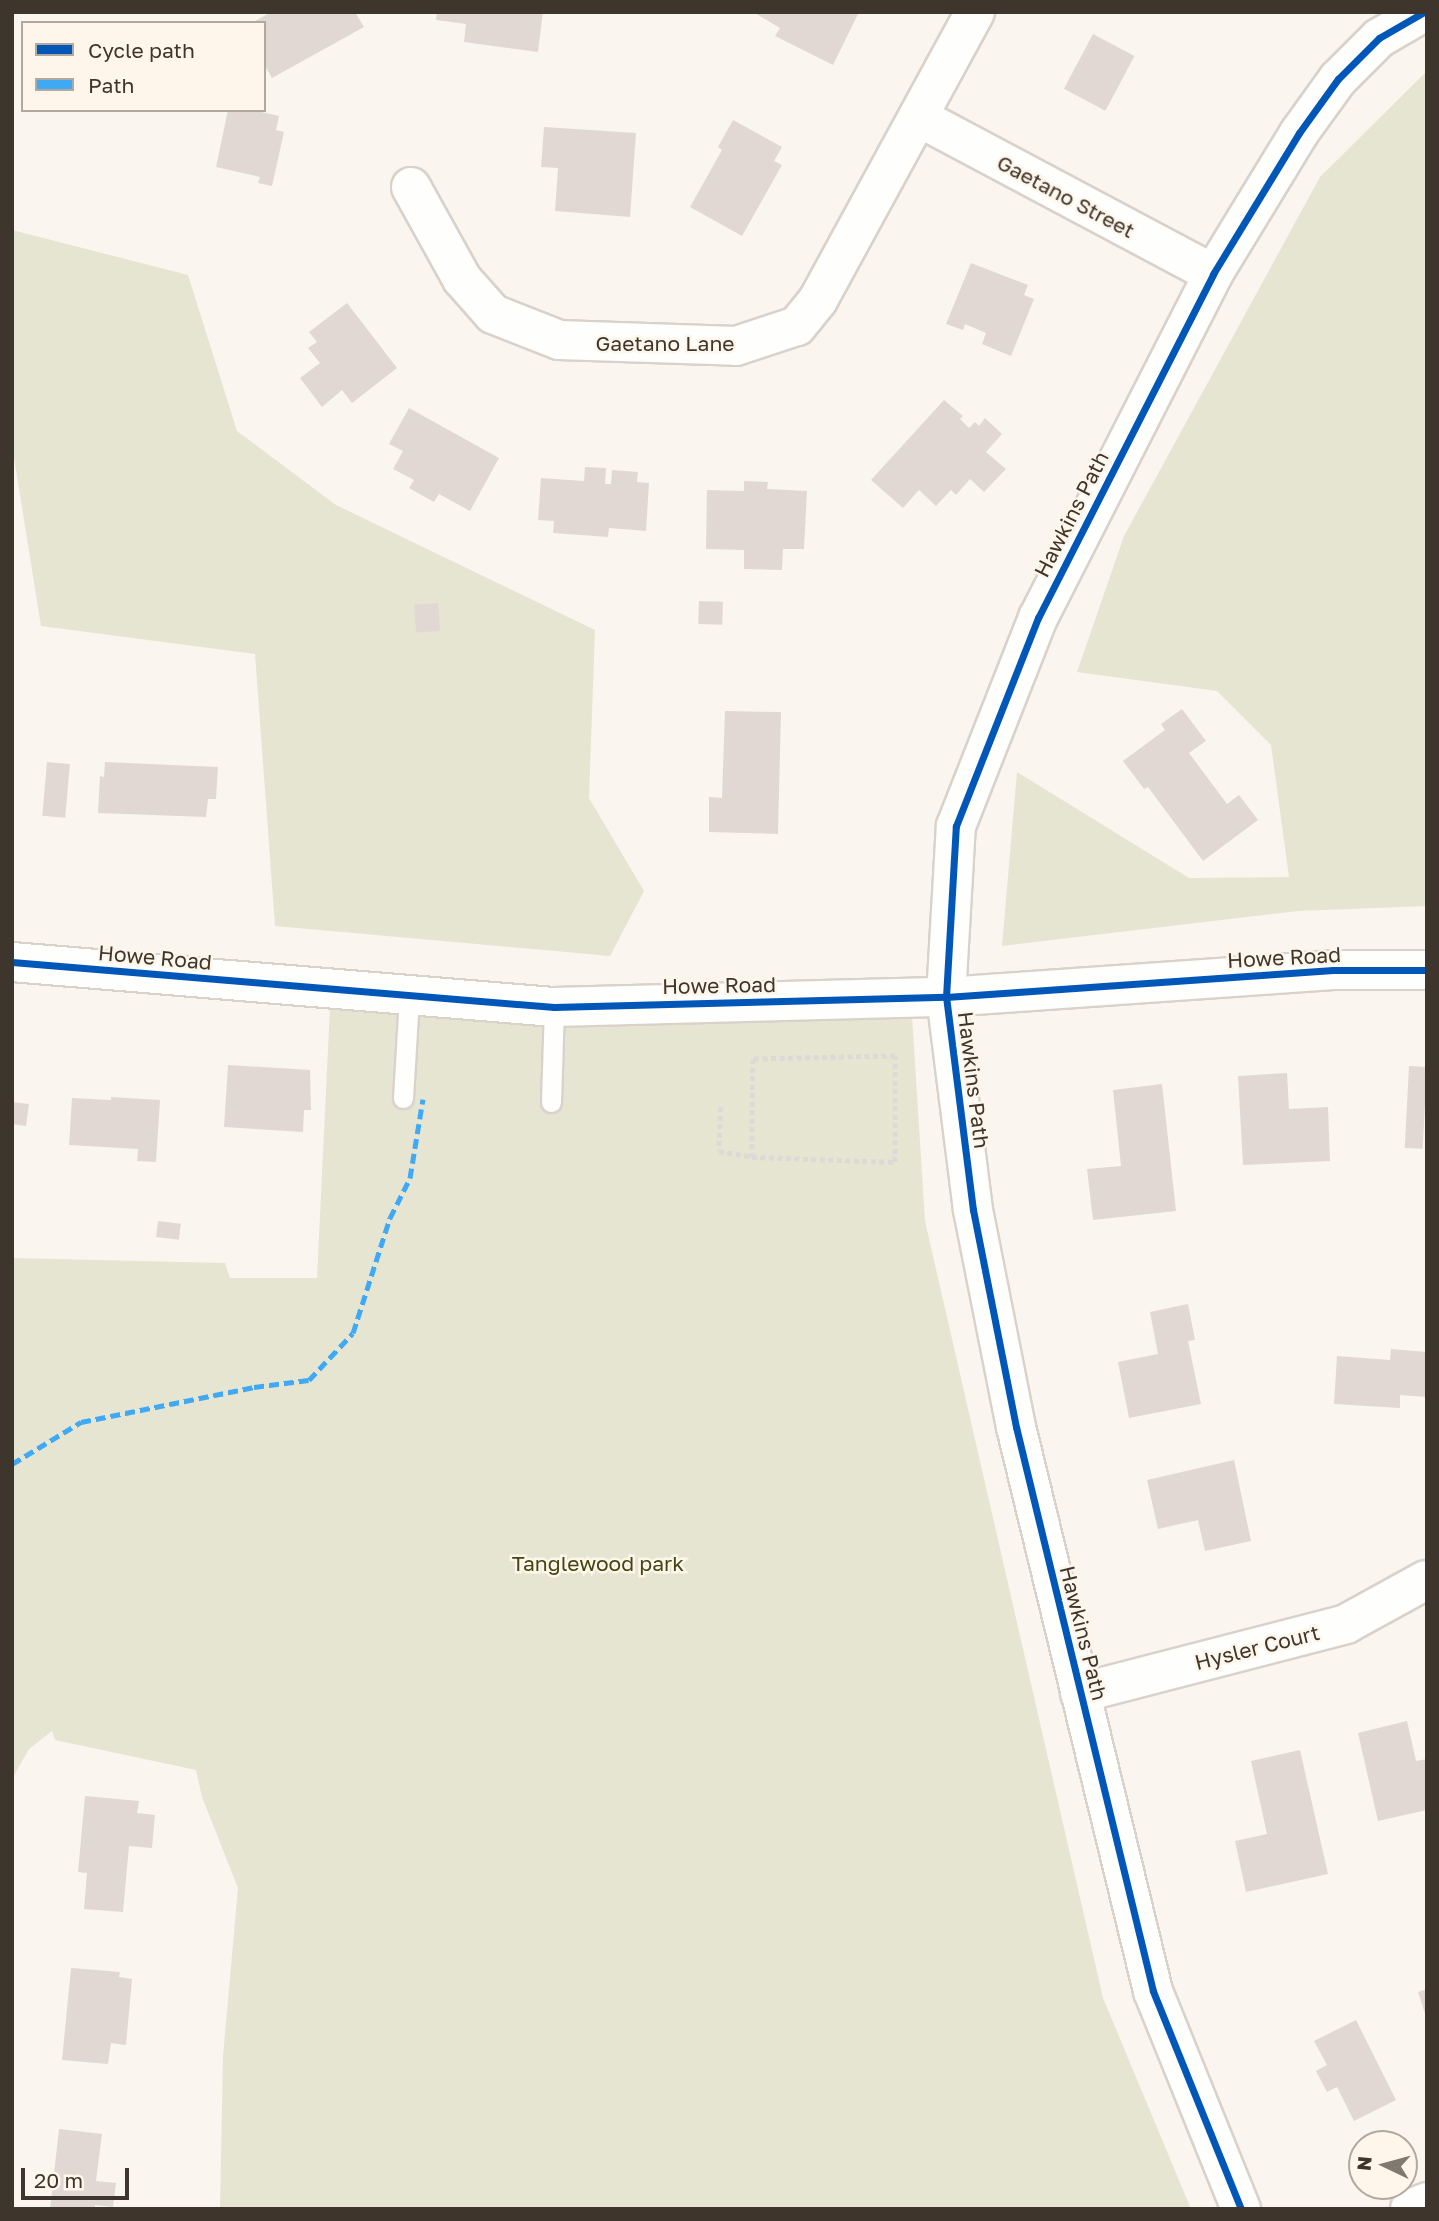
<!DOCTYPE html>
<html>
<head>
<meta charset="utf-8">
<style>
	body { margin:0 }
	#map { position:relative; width:1439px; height:2221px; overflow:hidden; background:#faf5ef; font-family:"Golos Text",sans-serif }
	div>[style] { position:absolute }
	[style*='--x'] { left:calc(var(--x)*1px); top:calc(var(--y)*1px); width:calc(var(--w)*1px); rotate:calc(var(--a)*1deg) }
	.green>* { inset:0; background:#e6e5d2 }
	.building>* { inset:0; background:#e1d8d4; transform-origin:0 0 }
	.path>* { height:4.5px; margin-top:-2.25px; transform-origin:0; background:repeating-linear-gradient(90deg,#dbdad7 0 5px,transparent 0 8.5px) }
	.roads { filter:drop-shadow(2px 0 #d9d2ca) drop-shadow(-2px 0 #d9d2ca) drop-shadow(0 2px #d9d2ca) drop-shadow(0 -2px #d9d2ca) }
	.service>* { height:19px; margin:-9.5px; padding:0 9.5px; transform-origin:9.5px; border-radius:9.5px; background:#fefefd }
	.minor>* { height:38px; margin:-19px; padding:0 19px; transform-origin:19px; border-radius:19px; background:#fefefd }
	.quiet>* { height:5px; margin-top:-2.5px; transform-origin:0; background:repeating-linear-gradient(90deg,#3fa9f5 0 10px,transparent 0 15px) }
	.cycleway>* { height:7px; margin:-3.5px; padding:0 3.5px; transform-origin:3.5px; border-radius:3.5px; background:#0057b8 }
	span { translate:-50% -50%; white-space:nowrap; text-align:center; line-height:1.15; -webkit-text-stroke:5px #fef6eb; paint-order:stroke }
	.street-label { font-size:21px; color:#3e362c }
	.park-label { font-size:21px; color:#434512 }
	.frame { position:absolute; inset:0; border:14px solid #3e362c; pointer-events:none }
	.legend { position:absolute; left:21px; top:21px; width:245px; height:91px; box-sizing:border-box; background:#fef6eb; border:2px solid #b1a99f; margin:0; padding:9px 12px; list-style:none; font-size:21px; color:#3e362c }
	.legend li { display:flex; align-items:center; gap:14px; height:35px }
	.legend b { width:35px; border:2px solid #b1a99f }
	.north { position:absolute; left:1348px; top:2130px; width:70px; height:70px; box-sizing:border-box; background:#fef6eb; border:2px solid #b1a99f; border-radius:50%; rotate:275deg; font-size:19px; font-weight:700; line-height:28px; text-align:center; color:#3e362c }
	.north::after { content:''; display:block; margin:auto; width:24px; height:32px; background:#807970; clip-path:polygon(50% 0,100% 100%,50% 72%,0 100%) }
	.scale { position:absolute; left:21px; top:2168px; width:108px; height:32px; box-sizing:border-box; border:4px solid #3e362c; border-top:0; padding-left:9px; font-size:21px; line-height:24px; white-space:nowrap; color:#3e362c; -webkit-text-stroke:5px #fef6eb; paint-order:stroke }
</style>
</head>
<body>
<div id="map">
	<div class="green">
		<i style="clip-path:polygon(1427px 71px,1427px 906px,1298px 911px,1002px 946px,1017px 772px,1189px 878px,1289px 877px,1271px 745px,1217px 691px,1077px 672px,1124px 536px,1320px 177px)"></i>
		<i style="clip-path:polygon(12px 230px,188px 275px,237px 431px,336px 505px,595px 630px,589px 798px,644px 891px,610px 956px,275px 926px,255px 654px,41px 626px,12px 445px)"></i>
		<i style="clip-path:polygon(330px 1008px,912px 1016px,925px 1221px,1103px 1998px,1191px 2209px,220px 2209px,223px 2056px,238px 1888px,202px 1797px,196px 1770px,55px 1740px,52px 1731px,29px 1749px,12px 1779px,12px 1258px,225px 1263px,230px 1278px,317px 1278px)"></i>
	</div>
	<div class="building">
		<i style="clip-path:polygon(271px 12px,355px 12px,364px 27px,272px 78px,264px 64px,264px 23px,252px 23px)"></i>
		<i style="clip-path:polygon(437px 12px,543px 12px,538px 52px,464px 42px,466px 24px,436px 20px)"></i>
		<i style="clip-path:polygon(753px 12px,859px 12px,833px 65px,775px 36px,780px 28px)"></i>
		<i style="left:1093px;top:34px;width:47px;height:62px;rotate:28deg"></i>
		<i style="clip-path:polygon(228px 110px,253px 110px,279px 116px,276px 130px,284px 132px,272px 186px,258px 183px,260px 177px,216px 167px)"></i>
		<i style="clip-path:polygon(733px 120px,782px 147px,774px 161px,782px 165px,742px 236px,690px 207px,722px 150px,718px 147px)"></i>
		<i style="clip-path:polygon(544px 127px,636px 133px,630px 217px,555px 211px,558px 168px,541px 167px)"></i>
		<i style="clip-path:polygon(971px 263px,1028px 285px,1024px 295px,1034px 299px,1011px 356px,982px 344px,986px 333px,965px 324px,963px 330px,946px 324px)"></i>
		<i style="clip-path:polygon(347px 303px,397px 368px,352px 403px,342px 390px,322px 407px,300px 378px,320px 363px,308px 348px,317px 342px,309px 332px)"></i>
		<i style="clip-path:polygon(944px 400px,963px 416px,960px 419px,969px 428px,975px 422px,979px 426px,985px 418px,1002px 434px,986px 452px,1006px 469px,984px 492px,970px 479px,956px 495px,951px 490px,936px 506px,919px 490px,903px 508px,871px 480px)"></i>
		<i style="clip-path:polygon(409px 408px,499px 458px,470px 511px,439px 494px,434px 502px,409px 488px,414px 480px,393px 469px,403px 451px,389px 444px)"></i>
		<i style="clip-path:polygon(585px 467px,606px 468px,605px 484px,611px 484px,612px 470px,638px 472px,637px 482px,649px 483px,646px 531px,609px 528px,608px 537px,553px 533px,554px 521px,538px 520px,541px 478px,584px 481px)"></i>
		<i style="clip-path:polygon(744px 481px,768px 482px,767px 489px,807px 491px,804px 549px,783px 549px,782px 570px,744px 569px,744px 550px,706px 549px,707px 490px,744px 491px)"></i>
		<i style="left:699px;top:601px;width:24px;height:23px;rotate:2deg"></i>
		<i style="left:438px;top:603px;width:28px;height:24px;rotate:86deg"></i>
		<i style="clip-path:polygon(1182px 709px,1206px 741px,1189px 753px,1227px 804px,1239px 795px,1258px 820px,1203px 861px,1148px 787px,1144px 789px,1123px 761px,1165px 730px,1161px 724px)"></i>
		<i style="clip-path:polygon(725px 711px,781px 712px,778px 834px,709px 832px,709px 797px,722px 798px)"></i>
		<i style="left:47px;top:762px;width:23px;height:54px;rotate:5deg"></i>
		<i style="clip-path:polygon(105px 762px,218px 767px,216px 799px,208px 799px,206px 817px,98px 813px,100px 776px,104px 777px)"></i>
		<i style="clip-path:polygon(228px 1065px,310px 1070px,311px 1110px,304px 1110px,303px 1132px,224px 1127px)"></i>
		<i style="left:1409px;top:1066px;width:18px;height:82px;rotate:3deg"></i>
		<i style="clip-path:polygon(1287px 1073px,1289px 1109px,1328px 1107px,1330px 1161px,1243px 1165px,1238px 1076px)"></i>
		<i style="clip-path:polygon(1162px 1084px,1176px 1211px,1093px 1220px,1087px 1169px,1121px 1166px,1113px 1090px)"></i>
		<i style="clip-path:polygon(111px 1097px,160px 1100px,156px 1162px,137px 1161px,138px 1149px,69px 1145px,72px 1098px,111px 1100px)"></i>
		<i style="clip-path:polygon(12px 1102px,29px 1104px,26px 1126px,12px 1124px)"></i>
		<i style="left:158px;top:1221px;width:23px;height:16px;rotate:7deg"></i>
		<i style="clip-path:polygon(1188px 1304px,1195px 1340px,1188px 1341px,1201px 1404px,1129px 1418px,1118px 1362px,1158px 1354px,1150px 1312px)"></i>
		<i style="clip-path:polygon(1391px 1349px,1427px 1352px,1427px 1397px,1400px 1395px,1400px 1408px,1334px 1404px,1337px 1356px,1390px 1360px)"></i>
		<i style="clip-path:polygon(1234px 1460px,1251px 1541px,1205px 1551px,1198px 1520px,1158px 1529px,1147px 1480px)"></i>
		<i style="clip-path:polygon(1407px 1721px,1416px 1761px,1427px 1759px,1427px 1810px,1378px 1821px,1358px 1733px)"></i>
		<i style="clip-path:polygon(1300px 1750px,1328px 1874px,1246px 1892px,1235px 1841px,1267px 1834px,1251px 1761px)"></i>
		<i style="clip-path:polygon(85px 1796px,139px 1801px,137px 1813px,155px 1815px,152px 1848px,129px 1846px,123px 1912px,84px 1909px,87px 1873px,78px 1872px)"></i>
		<i style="clip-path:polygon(71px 1968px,120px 1972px,119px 1977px,132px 1979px,126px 2045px,111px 2043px,108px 2064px,62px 2060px)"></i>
		<i style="clip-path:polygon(1427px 1989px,1427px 2017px,1426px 2017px,1418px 1992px)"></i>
		<i style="clip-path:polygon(1356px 2020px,1396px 2100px,1354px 2121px,1337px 2087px,1327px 2092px,1316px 2071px,1327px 2065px,1314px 2041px)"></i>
		<i style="clip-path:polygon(59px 2129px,102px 2134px,96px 2181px,116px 2183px,113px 2207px,95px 2205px,95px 2209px,50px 2209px)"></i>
	</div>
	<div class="path">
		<i style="--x:721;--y:1107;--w:44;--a:92.6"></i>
		<i style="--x:719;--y:1151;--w:34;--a:10"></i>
		<i style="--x:752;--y:1157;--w:143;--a:2"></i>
		<i style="--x:895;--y:1162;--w:106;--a:-90"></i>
		<i style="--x:895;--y:1056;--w:142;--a:178.8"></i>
		<i style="--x:753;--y:1059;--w:98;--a:90.6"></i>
	</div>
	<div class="roads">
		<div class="service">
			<i style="--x:403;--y:1098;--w:102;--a:-86.6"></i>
			<i style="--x:551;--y:1102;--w:95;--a:-88.2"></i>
		</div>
		<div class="minor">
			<i style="--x:920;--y:118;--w:332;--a:28"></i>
			<i style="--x:411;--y:187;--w:105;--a:61"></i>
			<i style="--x:462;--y:279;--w:47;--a:48.5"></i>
			<i style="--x:493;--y:314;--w:71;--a:21.5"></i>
			<i style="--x:559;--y:340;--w:177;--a:1.9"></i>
			<i style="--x:736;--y:346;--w:64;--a:-18.2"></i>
			<i style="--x:797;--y:326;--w:33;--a:-51"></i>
			<i style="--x:818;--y:300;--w:328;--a:-61.4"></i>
			<i style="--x:12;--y:962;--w:544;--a:4.75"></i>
			<i style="--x:554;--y:1007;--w:392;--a:-1.5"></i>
			<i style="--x:946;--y:997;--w:388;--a:-4"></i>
			<i style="--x:1333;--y:970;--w:94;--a:0"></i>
			<i style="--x:1080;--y:1693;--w:275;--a:-14.5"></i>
			<i style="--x:1346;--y:1624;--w:91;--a:-28.8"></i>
			<i style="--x:1241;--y:2209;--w:235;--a:-112"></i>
			<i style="--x:1153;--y:1991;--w:580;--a:-103.65"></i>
			<i style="--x:1016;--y:1427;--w:221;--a:-101.2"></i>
			<i style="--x:973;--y:1210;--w:215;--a:-97.2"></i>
			<i style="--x:946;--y:997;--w:171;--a:-86.7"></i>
			<i style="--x:956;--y:826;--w:224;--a:-68.5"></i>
			<i style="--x:1038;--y:618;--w:386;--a:-63"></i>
			<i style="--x:1213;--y:274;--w:165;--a:-58.6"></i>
			<i style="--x:1299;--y:133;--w:67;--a:-54.2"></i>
			<i style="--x:1338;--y:79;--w:58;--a:-45"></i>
			<i style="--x:1379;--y:38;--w:52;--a:-30"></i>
			<i style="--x:1410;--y:2209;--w:18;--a:-22"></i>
		</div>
	</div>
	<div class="quiet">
		<i style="--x:12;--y:1464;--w:81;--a:-31.3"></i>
		<i style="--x:81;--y:1422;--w:177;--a:-11.4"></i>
		<i style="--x:254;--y:1387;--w:55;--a:-7.3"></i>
		<i style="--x:309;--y:1380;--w:64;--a:-46.9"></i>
		<i style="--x:353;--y:1333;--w:121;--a:-72.2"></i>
		<i style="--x:390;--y:1218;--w:45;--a:-63.4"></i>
		<i style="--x:410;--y:1178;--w:80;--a:-80.7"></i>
	</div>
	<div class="cycleway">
		<i style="--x:12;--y:962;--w:544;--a:4.75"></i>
		<i style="--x:554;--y:1007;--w:392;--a:-1.5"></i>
		<i style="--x:946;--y:997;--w:388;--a:-4"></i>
		<i style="--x:1333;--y:970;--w:94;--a:0"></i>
		<i style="--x:1241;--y:2209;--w:235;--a:-112"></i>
		<i style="--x:1153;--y:1991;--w:580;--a:-103.65"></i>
		<i style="--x:1016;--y:1427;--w:221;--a:-101.2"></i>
		<i style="--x:973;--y:1210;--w:215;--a:-97.2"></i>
		<i style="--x:946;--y:997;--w:171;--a:-86.7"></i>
		<i style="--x:956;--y:826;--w:224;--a:-68.5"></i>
		<i style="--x:1038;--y:618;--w:386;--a:-63"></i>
		<i style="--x:1213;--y:274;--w:165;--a:-58.6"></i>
		<i style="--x:1299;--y:133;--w:67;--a:-54.2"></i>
		<i style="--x:1338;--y:79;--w:58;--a:-45"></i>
		<i style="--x:1379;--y:38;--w:52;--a:-30"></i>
	</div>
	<div class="street-label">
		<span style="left:1066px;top:196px;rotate:28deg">Gaetano Street</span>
		<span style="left:665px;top:343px">Gaetano Lane</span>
		<span style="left:1071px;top:514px;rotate:-63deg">Hawkins Path</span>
		<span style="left:155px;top:957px;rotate:5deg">Howe Road</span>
		<span style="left:1284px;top:957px;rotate:-3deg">Howe Road</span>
		<span style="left:719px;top:985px;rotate:-1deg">Howe Road</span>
		<span style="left:974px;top:1080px;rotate:83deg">Hawkins Path</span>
		<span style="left:1084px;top:1633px;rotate:76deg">Hawkins Path</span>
		<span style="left:1257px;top:1647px;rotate:-14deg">Hysler Court</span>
	</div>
	<div class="park-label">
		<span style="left:598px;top:1563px">Tanglewood park</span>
	</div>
	<div class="frame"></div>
	<ul class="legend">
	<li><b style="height:9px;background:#0057b8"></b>Cycle path</li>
	<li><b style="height:9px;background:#3fa9f5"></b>Path</li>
	</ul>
	<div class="north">N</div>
	<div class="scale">20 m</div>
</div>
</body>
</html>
